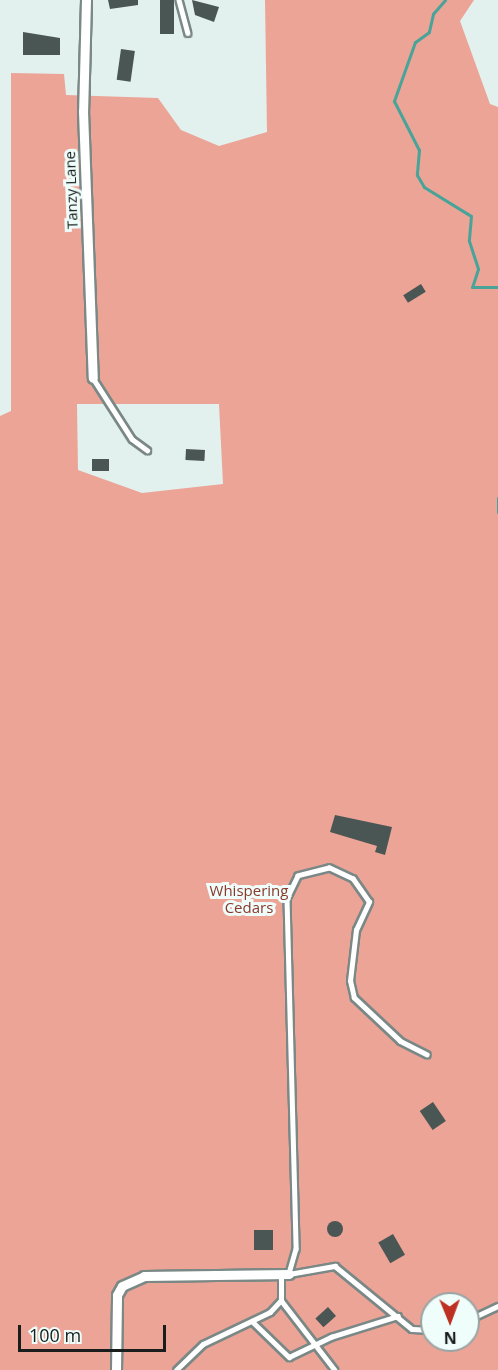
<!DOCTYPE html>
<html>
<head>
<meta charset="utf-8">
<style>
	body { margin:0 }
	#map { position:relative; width:498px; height:1370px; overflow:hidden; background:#e2f0ee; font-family:"Open Sans",sans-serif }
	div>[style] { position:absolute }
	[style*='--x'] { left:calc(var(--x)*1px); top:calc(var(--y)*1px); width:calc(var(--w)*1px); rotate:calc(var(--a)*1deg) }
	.forest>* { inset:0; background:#eca497 }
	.stream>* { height:3px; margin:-1.5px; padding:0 1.5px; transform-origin:1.5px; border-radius:1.5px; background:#48a399 }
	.building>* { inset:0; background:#4a5654; transform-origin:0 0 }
	.round { border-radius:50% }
	.roads { filter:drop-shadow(2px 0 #7a8886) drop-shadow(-2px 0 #7a8886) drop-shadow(0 2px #7a8886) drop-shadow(0 -2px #7a8886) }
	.lane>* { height:4.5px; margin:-2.25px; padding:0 2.25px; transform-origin:2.25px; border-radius:2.25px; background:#fff }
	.street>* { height:9px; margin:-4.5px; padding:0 4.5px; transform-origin:4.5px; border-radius:4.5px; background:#fff }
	span { translate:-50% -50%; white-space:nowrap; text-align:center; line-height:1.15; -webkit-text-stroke:6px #effefb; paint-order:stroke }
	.street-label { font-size:15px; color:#191e1d }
	.park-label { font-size:15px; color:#8b372b }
	.north { position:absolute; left:420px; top:1292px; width:60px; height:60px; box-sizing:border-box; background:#effefb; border:2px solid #99a4a2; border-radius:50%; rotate:179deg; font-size:16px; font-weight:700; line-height:24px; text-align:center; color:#191e1d }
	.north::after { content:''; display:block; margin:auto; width:21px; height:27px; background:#bd3022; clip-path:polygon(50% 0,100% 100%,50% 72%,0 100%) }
	.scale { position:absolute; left:18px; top:1325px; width:148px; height:27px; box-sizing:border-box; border:3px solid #191e1d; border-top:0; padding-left:8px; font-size:18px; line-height:21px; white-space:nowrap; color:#191e1d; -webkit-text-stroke:4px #effefb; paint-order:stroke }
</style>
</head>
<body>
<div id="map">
	<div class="forest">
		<i style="clip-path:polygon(evenodd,265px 0,474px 0,460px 21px,490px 104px,498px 107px,498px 1370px,0 1370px,0 416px,11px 411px,11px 73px,64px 74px,66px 95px,158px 98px,181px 130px,219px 146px,267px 132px,265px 0,77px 404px,219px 404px,223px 484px,142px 493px,78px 470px,77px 404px,265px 0,432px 1304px,468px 1304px,468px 1340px,432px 1340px,432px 1304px)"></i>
	</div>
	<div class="stream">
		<i style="--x:445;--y:0;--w:18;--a:131"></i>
		<i style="--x:433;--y:14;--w:18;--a:103"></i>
		<i style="--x:429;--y:32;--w:17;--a:144"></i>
		<i style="--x:415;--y:42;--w:63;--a:109.6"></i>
		<i style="--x:394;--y:101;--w:55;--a:63"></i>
		<i style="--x:419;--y:150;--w:25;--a:95"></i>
		<i style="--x:417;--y:175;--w:14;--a:60"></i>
		<i style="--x:424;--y:187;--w:55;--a:31.7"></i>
		<i style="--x:471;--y:216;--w:25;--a:95"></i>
		<i style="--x:469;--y:241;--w:29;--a:72"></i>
		<i style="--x:478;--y:269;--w:19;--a:108"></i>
		<i style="--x:472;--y:287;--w:26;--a:0"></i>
		<i style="--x:498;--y:498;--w:14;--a:90"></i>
	</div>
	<div class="building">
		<i style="clip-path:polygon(108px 0,138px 0,138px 5px,110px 9px)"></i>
		<i style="left:160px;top:0;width:14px;height:34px"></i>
		<i style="clip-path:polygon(192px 0,219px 7px,214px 22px,195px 15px)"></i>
		<i style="clip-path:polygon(23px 32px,60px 38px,60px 55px,23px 55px)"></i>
		<i style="left:121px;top:49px;width:14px;height:31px;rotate:8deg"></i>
		<i style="left:421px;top:284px;width:9px;height:21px;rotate:58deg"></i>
		<i style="left:186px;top:449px;width:19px;height:11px;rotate:3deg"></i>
		<i style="left:109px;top:459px;width:12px;height:17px;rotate:90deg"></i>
		<i style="clip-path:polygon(335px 815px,392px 827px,385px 855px,375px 852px,377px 846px,330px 832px)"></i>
		<i style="left:433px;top:1102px;width:23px;height:16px;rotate:56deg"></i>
		<i class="round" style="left:327px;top:1221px;width:16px;height:16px"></i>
		<i style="left:254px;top:1230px;width:19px;height:20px"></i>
		<i style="left:393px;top:1234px;width:24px;height:17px;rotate:60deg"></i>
		<i style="left:328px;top:1307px;width:12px;height:17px;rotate:48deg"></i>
	</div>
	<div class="roads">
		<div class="lane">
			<i style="--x:179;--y:0;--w:34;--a:75"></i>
			<i style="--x:93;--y:378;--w:72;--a:57.4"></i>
			<i style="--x:132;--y:439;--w:19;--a:36"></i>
			<i style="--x:427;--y:1055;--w:30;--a:-153"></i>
			<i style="--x:400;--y:1041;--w:63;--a:-136.9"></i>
			<i style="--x:354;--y:998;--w:17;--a:-103"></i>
			<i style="--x:350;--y:981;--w:51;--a:-83.3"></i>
			<i style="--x:356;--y:930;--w:31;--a:-65"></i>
			<i style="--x:369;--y:902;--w:28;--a:-125"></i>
			<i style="--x:353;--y:879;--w:26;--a:-155"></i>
			<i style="--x:329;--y:868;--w:32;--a:166"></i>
			<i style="--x:298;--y:876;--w:25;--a:116"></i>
			<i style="--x:287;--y:899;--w:350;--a:88.5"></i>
			<i style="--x:296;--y:1249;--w:26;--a:106"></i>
			<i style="--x:289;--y:1274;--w:47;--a:-9.9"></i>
			<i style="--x:335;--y:1266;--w:99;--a:39.3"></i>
			<i style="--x:412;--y:1329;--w:20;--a:3"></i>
			<i style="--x:281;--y:1300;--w:88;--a:52.4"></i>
			<i style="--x:468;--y:1320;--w:33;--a:-25"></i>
			<i style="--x:252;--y:1321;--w:52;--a:44.2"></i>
			<i style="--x:289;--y:1357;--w:47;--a:-25.5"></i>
			<i style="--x:331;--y:1337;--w:70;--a:-17.4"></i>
			<i style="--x:176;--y:1370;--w:37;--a:-44"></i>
			<i style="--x:203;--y:1344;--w:74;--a:-25.5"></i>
			<i style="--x:270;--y:1312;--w:16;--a:-47"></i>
			<i style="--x:281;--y:1300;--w:25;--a:-90"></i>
		</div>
		<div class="street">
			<i style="--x:86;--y:0;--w:111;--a:91.5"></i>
			<i style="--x:83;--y:111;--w:267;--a:87.9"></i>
			<i style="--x:116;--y:1370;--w:75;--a:-89.2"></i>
			<i style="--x:117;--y:1295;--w:10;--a:-61"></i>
			<i style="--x:122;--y:1286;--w:24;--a:-24"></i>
			<i style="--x:144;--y:1276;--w:145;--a:-0.8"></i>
		</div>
	</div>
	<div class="street-label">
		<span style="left:71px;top:190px;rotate:-92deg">Tanzy Lane</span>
	</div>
	<div class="park-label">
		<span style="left:249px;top:899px">Whispering<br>Cedars</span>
	</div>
	<div class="north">N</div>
	<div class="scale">100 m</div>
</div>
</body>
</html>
